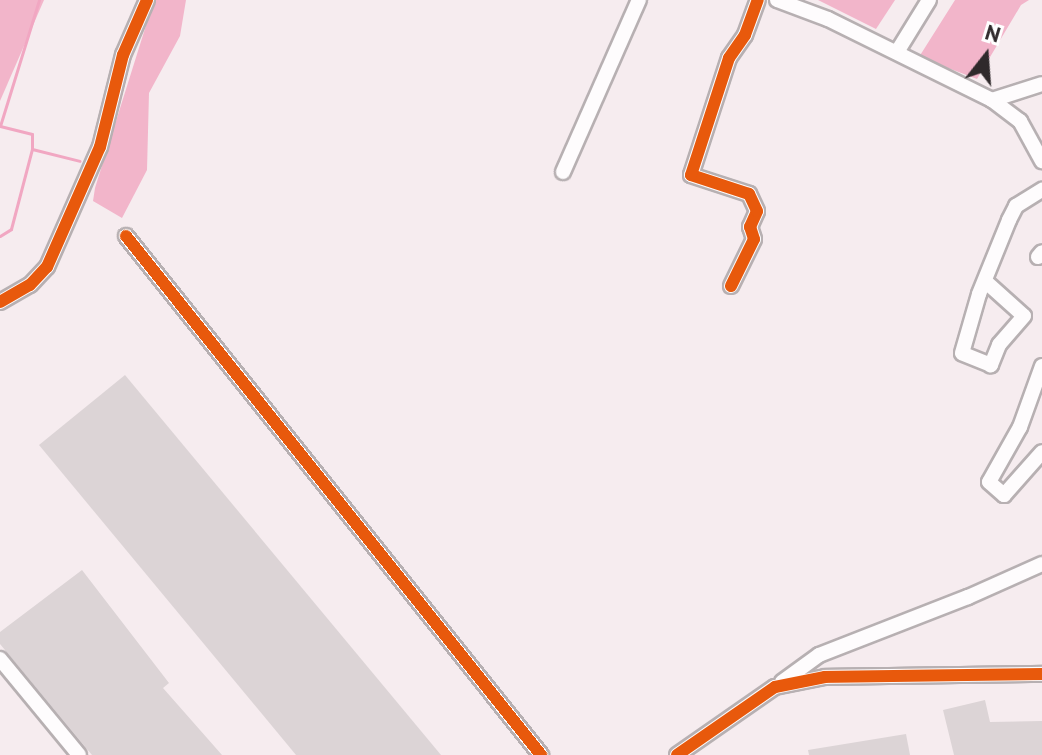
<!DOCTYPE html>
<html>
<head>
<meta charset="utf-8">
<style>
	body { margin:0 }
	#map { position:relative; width:1042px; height:755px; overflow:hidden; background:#f6ecef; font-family:"PT Sans",sans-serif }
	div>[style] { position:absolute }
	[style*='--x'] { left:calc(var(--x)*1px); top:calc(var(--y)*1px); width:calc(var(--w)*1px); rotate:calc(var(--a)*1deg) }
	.forest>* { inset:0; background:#f2b5ca }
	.stream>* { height:3px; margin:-1.5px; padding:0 1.5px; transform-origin:1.5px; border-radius:1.5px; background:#f1a7c2 }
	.building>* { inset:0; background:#dcd4d6 }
	.roads { filter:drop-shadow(2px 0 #b7b0b2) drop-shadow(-2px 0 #b7b0b2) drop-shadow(0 2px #b7b0b2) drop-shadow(0 -2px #b7b0b2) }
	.minor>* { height:14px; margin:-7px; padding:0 7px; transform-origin:7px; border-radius:7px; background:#fefcfd }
	.cycleway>* { height:12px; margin:-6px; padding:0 6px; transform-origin:6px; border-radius:6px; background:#e8590c }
	span { translate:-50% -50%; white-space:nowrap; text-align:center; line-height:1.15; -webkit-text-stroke:7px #fff; paint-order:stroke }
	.north { position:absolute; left:946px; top:16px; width:80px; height:80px; -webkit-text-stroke:6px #fff; paint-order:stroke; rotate:17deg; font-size:22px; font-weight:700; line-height:32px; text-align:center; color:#2f292b }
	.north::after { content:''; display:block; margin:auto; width:28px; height:36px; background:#2f292b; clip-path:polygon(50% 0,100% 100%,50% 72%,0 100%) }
</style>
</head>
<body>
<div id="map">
	<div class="forest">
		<i style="clip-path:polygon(0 0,44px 0,0 101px)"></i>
		<i style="clip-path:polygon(154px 0,186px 0,180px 36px,149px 93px,147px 170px,122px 218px,93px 201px,95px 188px)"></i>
		<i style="clip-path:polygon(818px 0,895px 0,876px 29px)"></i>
		<i style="clip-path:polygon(955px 0,1029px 0,1021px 5px,977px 79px,919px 57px)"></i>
	</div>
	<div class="stream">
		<i style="--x:32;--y:149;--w:49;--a:14"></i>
		<i style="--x:0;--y:236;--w:13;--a:-32"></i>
		<i style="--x:11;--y:229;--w:83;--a:-75.3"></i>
		<i style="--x:32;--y:149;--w:15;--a:-90"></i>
		<i style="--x:32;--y:134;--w:33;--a:-166"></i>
		<i style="--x:0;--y:126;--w:132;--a:-72.8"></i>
	</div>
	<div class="building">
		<i style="clip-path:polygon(125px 375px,441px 755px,296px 755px,39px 445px)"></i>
		<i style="clip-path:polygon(82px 570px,169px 683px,163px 688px,222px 755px,92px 755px,0 644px,0 632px)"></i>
		<i style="clip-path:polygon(985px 700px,990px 722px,1042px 721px,1042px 755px,954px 755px,943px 710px)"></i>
		<i style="clip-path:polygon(906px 734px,910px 755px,809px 755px,808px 750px)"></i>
	</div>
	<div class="roads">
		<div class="minor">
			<i style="--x:777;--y:0;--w:54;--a:20.4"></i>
			<i style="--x:828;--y:19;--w:183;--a:26.3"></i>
			<i style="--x:992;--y:100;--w:35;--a:37"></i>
			<i style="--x:1020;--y:121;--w:46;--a:61.2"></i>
			<i style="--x:897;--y:52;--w:61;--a:-58.4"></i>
			<i style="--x:992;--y:100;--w:52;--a:-17.7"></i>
			<i style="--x:563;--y:172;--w:188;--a:-66.2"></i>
			<i style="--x:126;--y:236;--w:665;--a:51.35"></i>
			<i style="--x:1038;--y:257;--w:6;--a:-51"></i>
			<i style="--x:985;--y:281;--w:52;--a:41.9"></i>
			<i style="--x:1024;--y:316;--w:38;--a:131"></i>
			<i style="--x:999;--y:345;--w:22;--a:112"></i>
			<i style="--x:991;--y:365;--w:31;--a:-158"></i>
			<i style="--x:962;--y:353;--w:61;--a:-73.9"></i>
			<i style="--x:979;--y:294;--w:80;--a:-67.9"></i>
			<i style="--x:1009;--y:220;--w:16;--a:-63"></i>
			<i style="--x:1016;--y:206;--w:31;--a:-32"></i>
			<i style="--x:731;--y:286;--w:52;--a:-63.9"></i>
			<i style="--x:754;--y:239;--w:13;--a:-108"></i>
			<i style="--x:750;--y:227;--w:17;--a:-66"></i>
			<i style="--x:757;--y:211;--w:19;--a:-115"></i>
			<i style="--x:749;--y:194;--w:61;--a:-161.9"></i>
			<i style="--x:691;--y:175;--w:123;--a:-72"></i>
			<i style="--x:729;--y:58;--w:28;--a:-55"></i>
			<i style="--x:745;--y:35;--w:37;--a:-70"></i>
			<i style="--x:0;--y:302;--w:34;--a:-30"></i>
			<i style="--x:30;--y:285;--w:25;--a:-47"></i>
			<i style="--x:47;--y:267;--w:131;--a:-66.2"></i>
			<i style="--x:100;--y:147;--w:95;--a:-76"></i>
			<i style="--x:123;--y:55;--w:60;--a:-66.4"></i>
			<i style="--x:1042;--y:366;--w:65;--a:109.8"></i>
			<i style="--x:1020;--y:427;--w:63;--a:119.4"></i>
			<i style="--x:989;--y:482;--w:20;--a:41"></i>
			<i style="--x:1004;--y:495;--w:57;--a:-48.5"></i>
			<i style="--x:0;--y:659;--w:124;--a:50.5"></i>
			<i style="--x:782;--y:682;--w:46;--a:-36.1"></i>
			<i style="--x:819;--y:655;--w:160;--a:-21.3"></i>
			<i style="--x:968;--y:597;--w:81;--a:-24"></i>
			<i style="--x:677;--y:755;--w:119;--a:-34.8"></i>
			<i style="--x:775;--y:687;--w:51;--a:-11.3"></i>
			<i style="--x:825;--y:677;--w:217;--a:-0.8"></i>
		</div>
	</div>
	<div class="cycleway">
		<i style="--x:126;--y:236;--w:665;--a:51.35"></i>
		<i style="--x:731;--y:286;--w:52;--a:-63.9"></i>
		<i style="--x:754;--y:239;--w:13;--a:-108"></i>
		<i style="--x:750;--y:227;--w:17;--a:-66"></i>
		<i style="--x:757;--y:211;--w:19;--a:-115"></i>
		<i style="--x:749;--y:194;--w:61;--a:-161.9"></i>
		<i style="--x:691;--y:175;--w:123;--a:-72"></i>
		<i style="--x:729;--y:58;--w:28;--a:-55"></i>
		<i style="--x:745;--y:35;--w:37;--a:-70"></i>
		<i style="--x:0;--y:302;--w:34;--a:-30"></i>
		<i style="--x:30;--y:285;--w:25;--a:-47"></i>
		<i style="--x:47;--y:267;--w:131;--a:-66.2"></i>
		<i style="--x:100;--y:147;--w:95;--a:-76"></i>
		<i style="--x:123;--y:55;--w:60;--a:-66.4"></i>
		<i style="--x:677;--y:755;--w:119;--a:-34.8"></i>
		<i style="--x:775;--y:687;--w:51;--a:-11.3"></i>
		<i style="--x:825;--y:677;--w:217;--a:-0.8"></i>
	</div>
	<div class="north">N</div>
</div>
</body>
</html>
